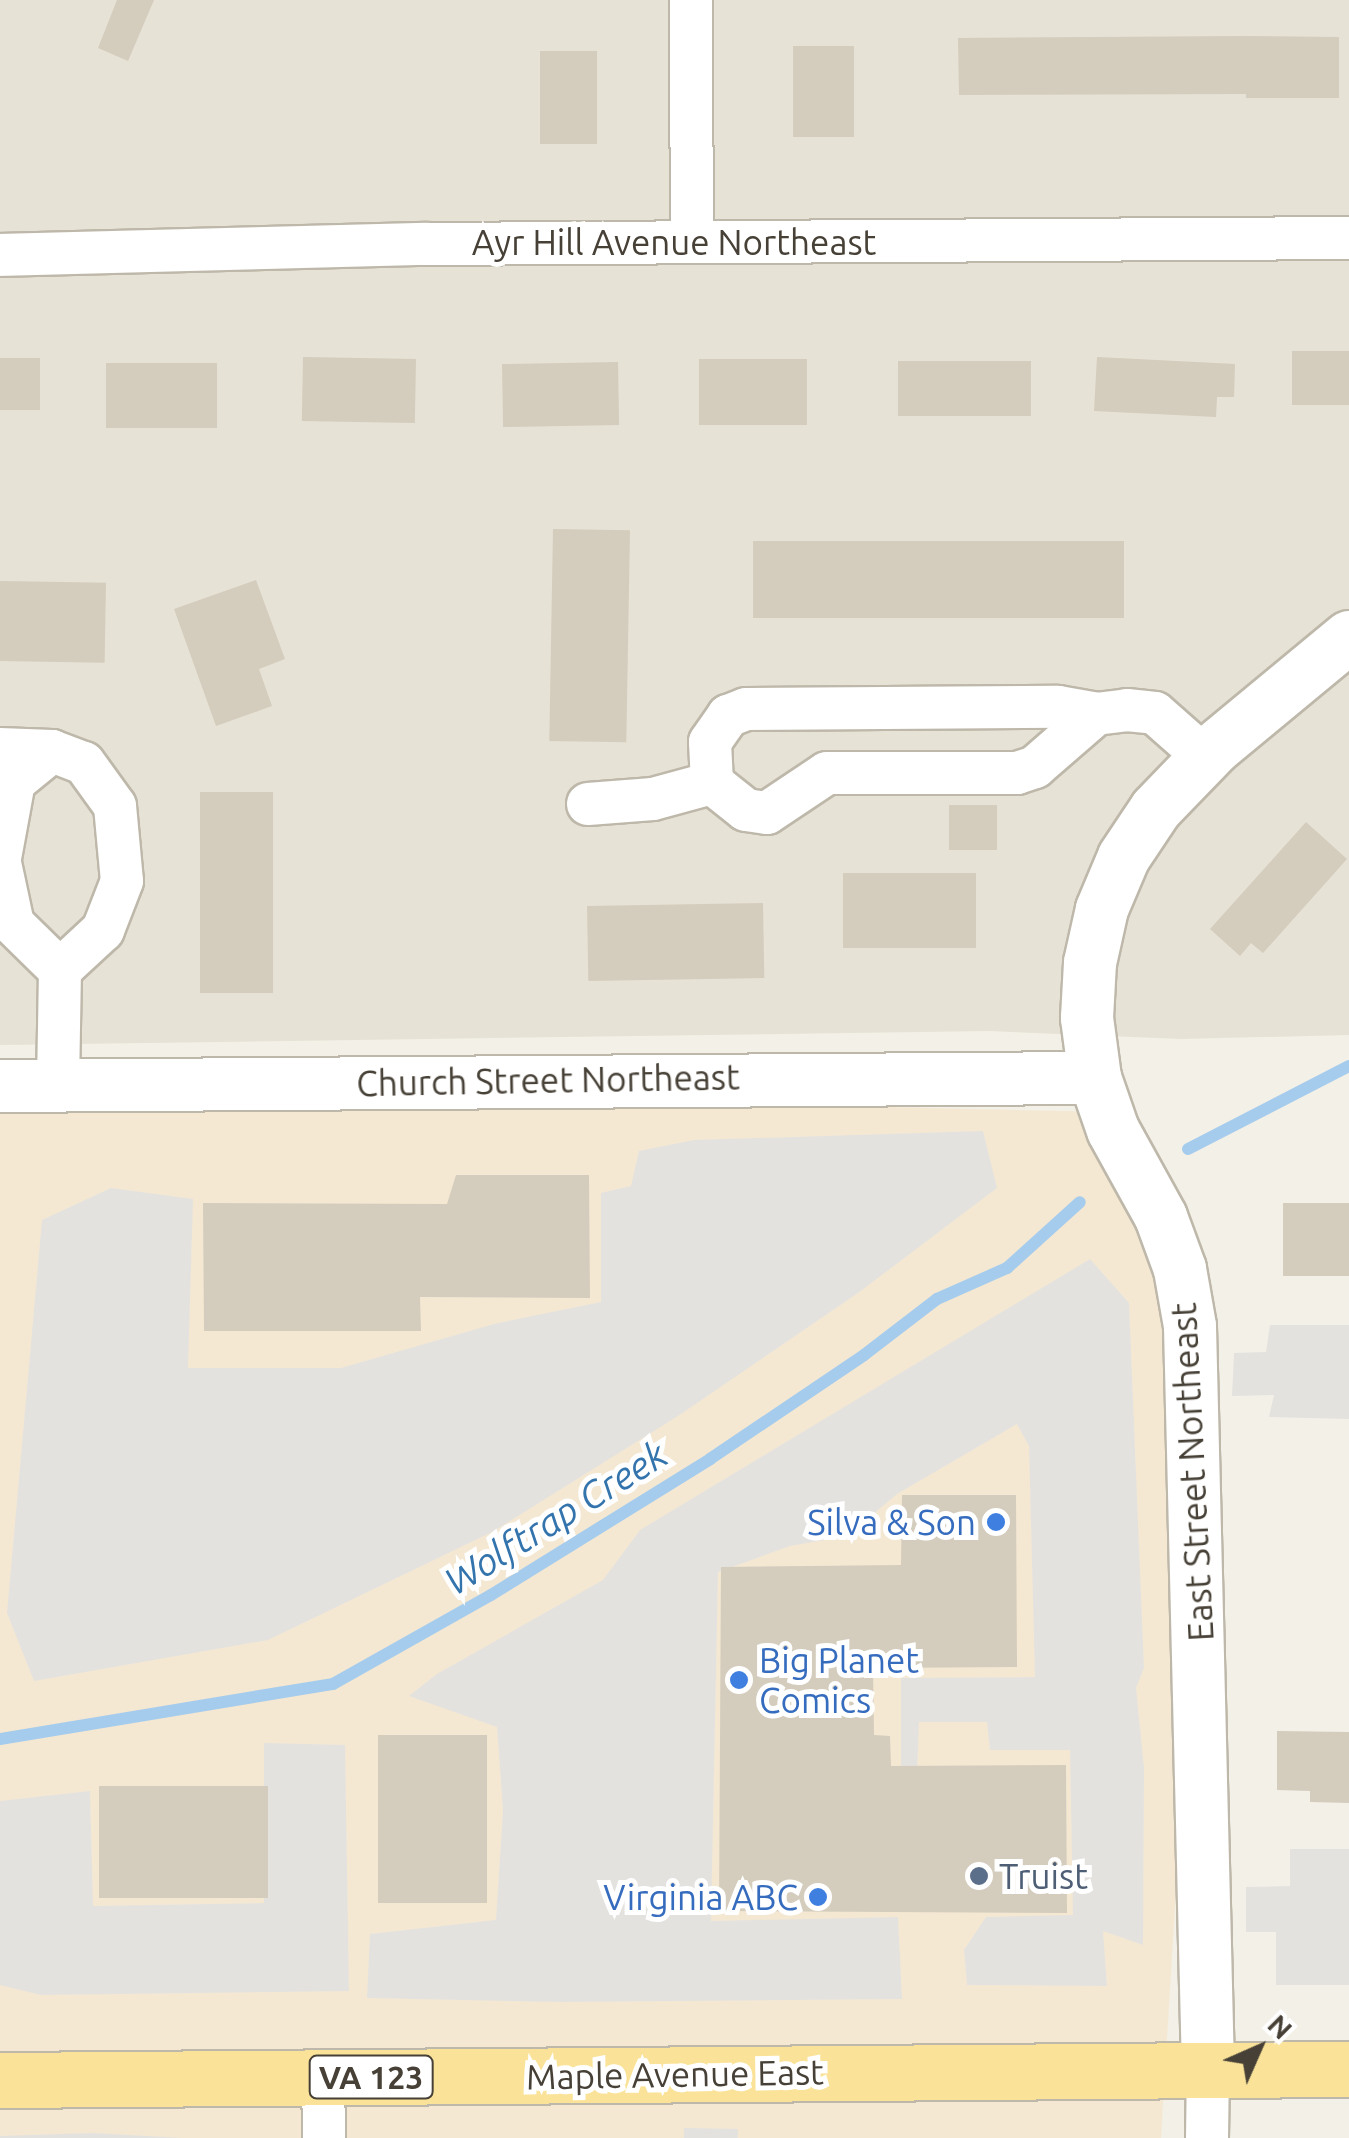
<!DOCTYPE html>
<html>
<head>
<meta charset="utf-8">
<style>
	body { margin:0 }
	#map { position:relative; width:1349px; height:2138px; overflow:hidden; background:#f3f0e7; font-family:Ubuntu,sans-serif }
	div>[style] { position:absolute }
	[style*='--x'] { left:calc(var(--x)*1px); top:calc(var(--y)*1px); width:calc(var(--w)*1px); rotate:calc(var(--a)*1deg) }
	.residential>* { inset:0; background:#e6e2d5 }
	.commercial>* { inset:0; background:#f4e8d3 }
	.parking>* { inset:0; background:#e4e2df; transform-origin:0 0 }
	.stream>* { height:12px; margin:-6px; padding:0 6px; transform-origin:6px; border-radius:6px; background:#a6cced }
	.building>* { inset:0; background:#d4ccbd; transform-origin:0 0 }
	.roads { filter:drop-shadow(2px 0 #beb8aa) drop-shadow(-2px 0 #beb8aa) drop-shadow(0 2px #beb8aa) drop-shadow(0 -2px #beb8aa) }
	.minor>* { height:42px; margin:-21px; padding:0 21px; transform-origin:21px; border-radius:21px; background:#fff }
	.tertiary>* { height:52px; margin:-26px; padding:0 26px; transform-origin:26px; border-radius:26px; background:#fff }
	.primary>* { height:55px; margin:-27.5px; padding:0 27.5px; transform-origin:27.5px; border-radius:27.5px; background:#fae399 }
	.dots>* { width:28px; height:28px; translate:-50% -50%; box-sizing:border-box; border:5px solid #fff; border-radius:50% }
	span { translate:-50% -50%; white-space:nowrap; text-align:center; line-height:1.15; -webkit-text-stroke:10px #fff; paint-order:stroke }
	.shield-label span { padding:2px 8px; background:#fff; border:2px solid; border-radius:8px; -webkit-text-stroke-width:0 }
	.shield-label { font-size:32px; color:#464036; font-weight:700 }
	.street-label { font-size:35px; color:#464036 }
	.shop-label { font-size:35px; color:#366cbe }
	.right { translate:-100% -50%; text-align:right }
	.left { translate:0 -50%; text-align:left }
	.service-label { font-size:35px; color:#4e5e75 }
	.water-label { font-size:38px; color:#3474ad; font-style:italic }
	.north { position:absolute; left:1209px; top:1998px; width:100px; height:100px; -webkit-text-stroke:8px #fff; paint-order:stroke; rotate:45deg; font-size:28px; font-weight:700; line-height:40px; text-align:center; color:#464036 }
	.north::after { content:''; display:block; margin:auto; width:35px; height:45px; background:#464036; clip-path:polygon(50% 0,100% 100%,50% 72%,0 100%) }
</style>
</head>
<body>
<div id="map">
	<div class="residential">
		<i style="clip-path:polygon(0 0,1349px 0,1349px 1035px,1181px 1039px,989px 1031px,0 1045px)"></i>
	</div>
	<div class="commercial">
		<i style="clip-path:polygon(208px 1092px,1111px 1112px,1210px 1332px,1161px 2138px,0 2138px,0 1101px)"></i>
	</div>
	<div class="parking">
		<i style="clip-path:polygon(983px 1131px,997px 1188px,858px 1293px,678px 1416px,494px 1531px,268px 1640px,34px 1681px,7px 1613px,42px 1220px,111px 1188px,193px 1199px,188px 1368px,341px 1368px,494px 1324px,601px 1302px,601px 1193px,631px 1186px,639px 1151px,694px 1140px)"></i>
		<i style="clip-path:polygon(1090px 1259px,1129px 1303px,1144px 1668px,1136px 1688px,1144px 1768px,1143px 1945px,1103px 1931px,1107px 1986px,967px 1985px,964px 1950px,986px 1917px,1073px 1915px,1070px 1750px,990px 1750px,987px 1722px,919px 1722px,913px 1888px,901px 1890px,901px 1678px,1035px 1677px,1029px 1446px,1017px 1424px,897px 1494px,847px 1536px,790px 1546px,718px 1572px,711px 1921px,898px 1917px,902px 1999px,561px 2002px,367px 1998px,370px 1934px,496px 1920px,503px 1810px,497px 1727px,409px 1696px,437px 1674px,603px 1580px,640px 1530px)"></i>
		<i style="clip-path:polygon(1270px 1325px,1349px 1325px,1349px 1419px,1269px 1417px,1274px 1395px,1232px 1396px,1234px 1353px,1266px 1352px)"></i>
		<i style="clip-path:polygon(264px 1743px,345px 1745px,349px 1991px,41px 1995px,0 1985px,0 1801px,90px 1791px,93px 1906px,264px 1903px)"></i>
		<i style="clip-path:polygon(1290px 1849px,1349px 1849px,1349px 1985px,1276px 1985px,1276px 1932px,1246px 1932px,1246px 1887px,1290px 1886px)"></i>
		<i style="left:684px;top:2128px;width:54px;height:10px;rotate:1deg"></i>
		<i style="clip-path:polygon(92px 2133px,183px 2138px,0 2138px,0 2136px)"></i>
	</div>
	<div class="stream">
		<i style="--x:1188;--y:1149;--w:181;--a:-27.3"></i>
		<i style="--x:0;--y:1739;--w:338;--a:-9.4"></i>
		<i style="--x:333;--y:1684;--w:181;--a:-29.4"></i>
		<i style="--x:491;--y:1595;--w:258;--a:-31.8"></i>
		<i style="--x:710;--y:1459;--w:186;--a:-34"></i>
		<i style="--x:864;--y:1355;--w:92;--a:-37.5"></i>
		<i style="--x:937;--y:1299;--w:77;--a:-23.9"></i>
		<i style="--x:1007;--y:1268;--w:98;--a:-42.1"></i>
	</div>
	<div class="building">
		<i style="clip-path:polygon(117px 0,154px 0,128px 61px,98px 48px)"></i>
		<i style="clip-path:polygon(1246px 36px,1339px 37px,1339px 98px,1246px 98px,1246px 94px,959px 95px,958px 38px)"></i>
		<i style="left:793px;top:46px;width:61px;height:91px"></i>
		<i style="left:540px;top:51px;width:57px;height:93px"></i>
		<i style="left:1292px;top:351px;width:57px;height:54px"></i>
		<i style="left:303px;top:357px;width:113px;height:64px;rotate:1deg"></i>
		<i style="clip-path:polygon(1097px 357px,1235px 364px,1234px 397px,1217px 397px,1216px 417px,1094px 411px)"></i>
		<i style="left:0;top:358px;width:40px;height:52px"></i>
		<i style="left:699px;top:359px;width:108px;height:66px"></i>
		<i style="left:898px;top:361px;width:133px;height:55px"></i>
		<i style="left:618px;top:362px;width:63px;height:116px;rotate:89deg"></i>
		<i style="left:217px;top:363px;width:65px;height:111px;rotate:90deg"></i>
		<i style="left:553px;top:529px;width:77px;height:212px;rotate:1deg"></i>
		<i style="left:753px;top:541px;width:371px;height:77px"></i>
		<i style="clip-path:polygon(256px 580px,285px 659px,259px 669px,272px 706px,216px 726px,174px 609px)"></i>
		<i style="left:0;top:581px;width:106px;height:80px;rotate:1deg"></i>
		<i style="left:200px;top:792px;width:73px;height:201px"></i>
		<i style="left:949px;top:805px;width:48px;height:45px"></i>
		<i style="clip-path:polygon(1306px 822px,1347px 859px,1263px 953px,1251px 943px,1240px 956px,1210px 929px)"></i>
		<i style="left:843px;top:873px;width:133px;height:75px"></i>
		<i style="left:763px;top:903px;width:75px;height:176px;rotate:89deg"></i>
		<i style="clip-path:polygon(456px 1175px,589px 1175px,590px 1298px,420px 1297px,421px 1331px,204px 1331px,203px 1203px,447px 1204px)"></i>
		<i style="left:1283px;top:1203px;width:66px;height:73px"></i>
		<i style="clip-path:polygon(902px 1495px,1016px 1495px,1017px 1667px,873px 1668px,874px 1735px,890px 1736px,891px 1766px,1066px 1765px,1067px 1913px,719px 1911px,721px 1567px,901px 1565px)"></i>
		<i style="clip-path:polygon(1277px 1731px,1349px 1732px,1349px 1803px,1310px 1802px,1310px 1791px,1277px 1790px)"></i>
		<i style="left:378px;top:1735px;width:109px;height:168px"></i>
		<i style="left:99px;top:1786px;width:169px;height:112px"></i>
	</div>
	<div class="roads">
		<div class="minor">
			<i style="--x:691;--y:0;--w:242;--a:89.8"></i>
			<i style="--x:0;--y:255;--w:425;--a:-1.5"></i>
			<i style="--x:425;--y:244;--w:924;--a:-0.37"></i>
			<i style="--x:0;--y:749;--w:52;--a:2.2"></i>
			<i style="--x:712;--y:783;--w:43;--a:38.5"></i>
			<i style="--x:746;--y:810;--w:21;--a:8"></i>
			<i style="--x:767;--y:813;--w:72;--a:-33.7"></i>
			<i style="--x:827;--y:773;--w:190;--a:0"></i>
			<i style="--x:1017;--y:773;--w:19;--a:-18"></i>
			<i style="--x:1035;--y:767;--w:81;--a:-41"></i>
			<i style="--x:1096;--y:714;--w:31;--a:-7"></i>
			<i style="--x:1127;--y:710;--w:28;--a:6"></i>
			<i style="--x:1155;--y:713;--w:68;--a:41.4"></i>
			<i style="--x:712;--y:783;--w:41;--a:-92.8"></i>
			<i style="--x:710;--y:742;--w:32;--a:-55"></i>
			<i style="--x:728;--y:716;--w:19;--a:-21"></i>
			<i style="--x:746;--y:709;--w:312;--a:-0.4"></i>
			<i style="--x:1058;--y:707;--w:39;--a:10"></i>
			<i style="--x:588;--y:804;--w:65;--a:-4.4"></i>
			<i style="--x:653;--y:799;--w:61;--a:-15.2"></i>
			<i style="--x:0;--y:858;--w:77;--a:-79.6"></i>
			<i style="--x:14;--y:782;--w:49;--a:-39.2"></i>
			<i style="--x:52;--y:751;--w:34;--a:21"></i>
			<i style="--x:84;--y:763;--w:53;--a:54.2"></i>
			<i style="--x:115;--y:806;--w:75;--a:84.7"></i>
			<i style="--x:122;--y:881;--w:53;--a:111.2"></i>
			<i style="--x:103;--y:930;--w:59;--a:137.1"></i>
			<i style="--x:60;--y:970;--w:115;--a:91"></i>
			<i style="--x:0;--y:863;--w:62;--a:78"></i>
			<i style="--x:13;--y:924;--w:66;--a:44.4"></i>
			<i style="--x:323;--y:2078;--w:60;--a:89"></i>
			<i style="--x:1207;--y:2138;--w:69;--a:-89.2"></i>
		</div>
		<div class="tertiary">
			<i style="--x:0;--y:1086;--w:1095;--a:-0.42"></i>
			<i style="--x:1208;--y:2069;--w:743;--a:-91.39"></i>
			<i style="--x:1190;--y:1326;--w:58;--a:-100"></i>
			<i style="--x:1180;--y:1269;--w:55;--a:-110.1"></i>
			<i style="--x:1161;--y:1217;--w:99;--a:-118.9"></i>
			<i style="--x:1113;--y:1130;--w:55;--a:-109.1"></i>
			<i style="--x:1095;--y:1078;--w:61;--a:-97.6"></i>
			<i style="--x:1087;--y:1018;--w:55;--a:-86.9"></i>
			<i style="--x:1090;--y:963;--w:55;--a:-77.5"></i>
			<i style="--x:1102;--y:909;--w:56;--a:-67.1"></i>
			<i style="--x:1124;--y:857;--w:58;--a:-56.3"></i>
			<i style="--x:1156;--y:809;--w:85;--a:-46"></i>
			<i style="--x:1215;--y:748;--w:174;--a:-39.6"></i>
		</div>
		<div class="primary">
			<i style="--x:0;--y:2080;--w:1349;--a:-0.47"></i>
		</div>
	</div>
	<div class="dots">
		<i style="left:996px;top:1522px;background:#3f7fe0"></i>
		<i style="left:739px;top:1680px;background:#3f7fe0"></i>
		<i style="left:979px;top:1876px;background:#5c6f8a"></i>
		<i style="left:818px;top:1897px;background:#3f7fe0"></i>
	</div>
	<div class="shield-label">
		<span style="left:371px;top:2077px">VA 123</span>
	</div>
	<div class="street-label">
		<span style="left:674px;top:242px">Ayr Hill Avenue Northeast</span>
		<span style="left:548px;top:1080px;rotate:-1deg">Church Street Northeast</span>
		<span style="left:1192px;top:1472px;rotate:-93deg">East Street Northeast</span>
		<span style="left:675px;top:2074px;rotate:-1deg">Maple Avenue East</span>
	</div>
	<div class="shop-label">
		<span class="right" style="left:976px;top:1522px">Silva &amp; Son</span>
		<span class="left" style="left:759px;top:1680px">Big Planet<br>Comics</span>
		<span class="right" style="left:798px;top:1897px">Virginia ABC</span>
	</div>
	<div class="service-label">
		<span class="left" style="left:999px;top:1876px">Truist</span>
	</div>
	<div class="water-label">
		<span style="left:556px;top:1518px;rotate:-32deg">Wolftrap Creek</span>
	</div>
	<div class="north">N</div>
</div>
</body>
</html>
